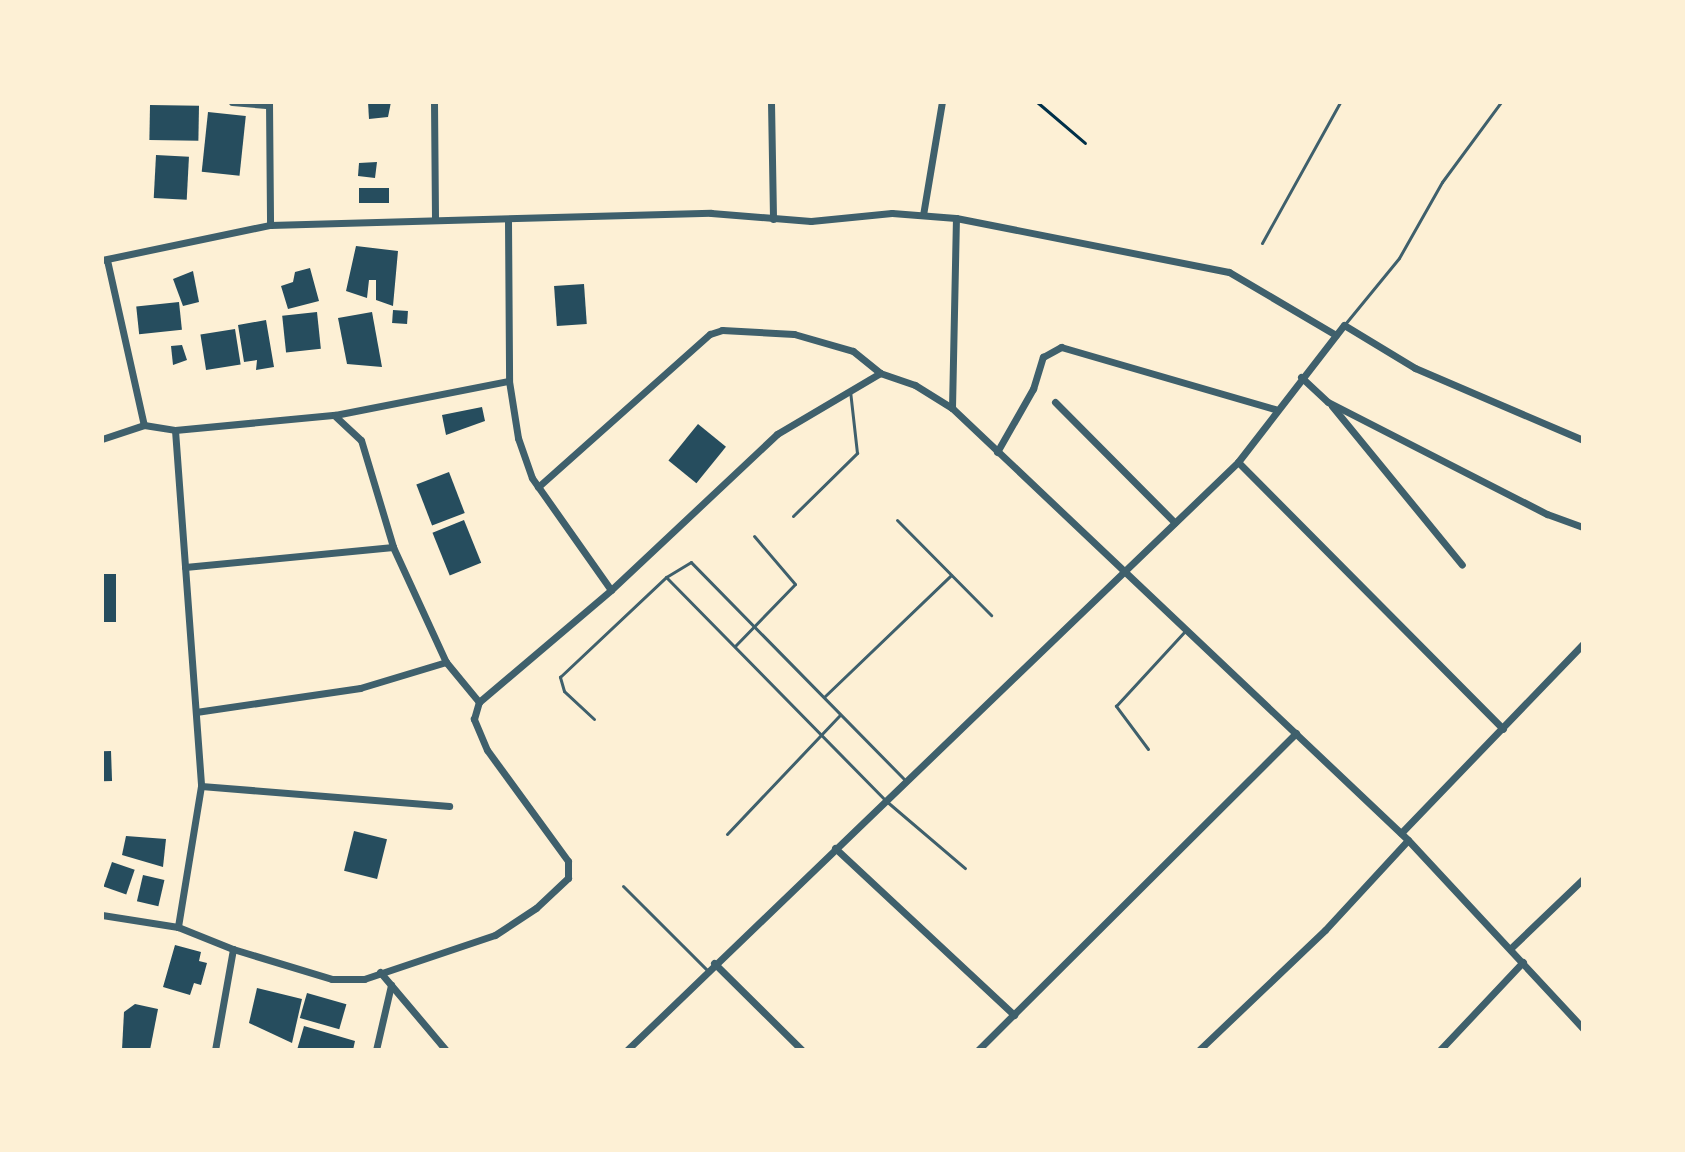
<!DOCTYPE html>
<html>
<head>
<meta charset="utf-8">
<style>
	body { margin:0 }
	#map { position:relative; width:1685px; height:1152px; overflow:hidden; background:#fdf0d5; font-family:"Work Sans",sans-serif }
	div>[style] { position:absolute }
	[style*='--x'] { left:calc(var(--x)*1px); top:calc(var(--y)*1px); width:calc(var(--w)*1px); rotate:calc(var(--a)*1deg) }
	.building>* { inset:0; background:#264d5e; transform-origin:0 0 }
	.path>* { height:3px; margin:-1.5px; padding:0 1.5px; transform-origin:1.5px; border-radius:1.5px; background:#003049 }
	.service>* { height:3px; margin:-1.5px; padding:0 1.5px; transform-origin:1.5px; border-radius:1.5px; background:#3f606c }
	.minor>* { height:7px; margin:-3.5px; padding:0 3.5px; transform-origin:3.5px; border-radius:3.5px; background:#3f606c }
	span { translate:-50% -50%; white-space:nowrap; text-align:center; line-height:1.15; -webkit-text-stroke:6px #fdf0d5; paint-order:stroke }
	.frame { position:absolute; inset:0; border:104px solid #fdf0d5; pointer-events:none }
</style>
</head>
<body>
<div id="map">
	<div class="building">
		<i style="clip-path:polygon(368px 102px,391px 102px,388px 117px,369px 119px)"></i>
		<i style="left:150px;top:105px;width:49px;height:35px;rotate:1deg"></i>
		<i style="left:208px;top:112px;width:38px;height:60px;rotate:6deg"></i>
		<i style="left:156px;top:155px;width:33px;height:43px;rotate:3deg"></i>
		<i style="clip-path:polygon(377px 162px,375px 178px,358px 176px,359px 163px)"></i>
		<i style="left:359px;top:188px;width:30px;height:15px"></i>
		<i style="clip-path:polygon(356px 246px,398px 251px,393px 306px,376px 300px,376px 280px,369px 280px,367px 298px,346px 291px)"></i>
		<i style="clip-path:polygon(310px 268px,319px 301px,288px 309px,281px 286px,293px 282px,295px 272px)"></i>
		<i style="clip-path:polygon(193px 271px,199px 302px,183px 306px,173px 279px)"></i>
		<i style="left:584px;top:284px;width:40px;height:30px;rotate:86deg"></i>
		<i style="left:179px;top:302px;width:28px;height:43px;rotate:84deg"></i>
		<i style="left:393px;top:310px;width:15px;height:13px;rotate:4deg"></i>
		<i style="left:317px;top:312px;width:37px;height:35px;rotate:84deg"></i>
		<i style="clip-path:polygon(372px 312px,382px 367px,347px 364px,338px 318px)"></i>
		<i style="clip-path:polygon(266px 320px,274px 367px,256px 370px,257px 360px,244px 362px,238px 325px)"></i>
		<i style="left:235px;top:329px;width:36px;height:35px;rotate:81deg"></i>
		<i style="clip-path:polygon(182px 345px,187px 360px,173px 365px,171px 346px)"></i>
		<i style="clip-path:polygon(482px 407px,485px 421px,446px 435px,442px 415px)"></i>
		<i style="left:698px;top:424px;width:36px;height:47px;rotate:39deg"></i>
		<i style="left:449px;top:472px;width:44px;height:35px;rotate:69deg"></i>
		<i style="left:464px;top:520px;width:46px;height:34px;rotate:68deg"></i>
		<i style="left:102px;top:574px;width:14px;height:48px"></i>
		<i style="left:111px;top:751px;width:30px;height:9px;rotate:88deg"></i>
		<i style="left:354px;top:831px;width:34px;height:41px;rotate:14deg"></i>
		<i style="clip-path:polygon(126px 836px,166px 839px,163px 867px,122px 855px)"></i>
		<i style="left:112px;top:862px;width:24px;height:26px;rotate:19deg"></i>
		<i style="left:143px;top:875px;width:22px;height:27px;rotate:13deg"></i>
		<i style="clip-path:polygon(175px 945px,201px 952px,199px 961px,207px 963px,201px 985px,194px 983px,190px 995px,163px 987px)"></i>
		<i style="clip-path:polygon(257px 988px,302px 999px,292px 1043px,249px 1023px)"></i>
		<i style="left:307px;top:993px;width:41px;height:26px;rotate:16deg"></i>
		<i style="clip-path:polygon(135px 1004px,158px 1009px,150px 1050px,122px 1050px,124px 1012px)"></i>
		<i style="clip-path:polygon(304px 1026px,355px 1041px,353px 1050px,297px 1050px)"></i>
	</div>
	<div class="path">
		<i style="--x:1037;--y:102;--w:63;--a:40.5"></i>
	</div>
	<div class="service">
		<i style="--x:1262;--y:243;--w:161;--a:-61"></i>
		<i style="--x:1345;--y:324;--w:85;--a:-50.7"></i>
		<i style="--x:1399;--y:258;--w:87;--a:-60.5"></i>
		<i style="--x:1442;--y:182;--w:99;--a:-53.6"></i>
		<i style="--x:793;--y:516;--w:90;--a:-44.5"></i>
		<i style="--x:857;--y:453;--w:62;--a:-96.4"></i>
		<i style="--x:897;--y:520;--w:134;--a:45.3"></i>
		<i style="--x:735;--y:646;--w:86;--a:-45.9"></i>
		<i style="--x:795;--y:584;--w:63;--a:-130.5"></i>
		<i style="--x:824;--y:697;--w:176;--a:-43.8"></i>
		<i style="--x:594;--y:719;--w:41;--a:-137"></i>
		<i style="--x:564;--y:691;--w:15;--a:-106"></i>
		<i style="--x:560;--y:677;--w:146;--a:-43.3"></i>
		<i style="--x:1148;--y:749;--w:54;--a:-126.7"></i>
		<i style="--x:1116;--y:706;--w:102;--a:-47.4"></i>
		<i style="--x:904;--y:779;--w:304;--a:-134.5"></i>
		<i style="--x:691;--y:562;--w:29;--a:149"></i>
		<i style="--x:666;--y:577;--w:313;--a:45.5"></i>
		<i style="--x:885;--y:800;--w:105;--a:40.4"></i>
		<i style="--x:727;--y:834;--w:164;--a:-46.5"></i>
		<i style="--x:623;--y:886;--w:119;--a:45"></i>
	</div>
	<div class="minor">
		<i style="--x:232;--y:102;--w:37;--a:5"></i>
		<i style="--x:269;--y:102;--w:123;--a:89.5"></i>
		<i style="--x:434;--y:102;--w:118;--a:89.5"></i>
		<i style="--x:771;--y:102;--w:117;--a:89"></i>
		<i style="--x:923;--y:215;--w:115;--a:-80.5"></i>
		<i style="--x:508;--y:221;--w:160;--a:89.6"></i>
		<i style="--x:509;--y:381;--w:58;--a:81"></i>
		<i style="--x:518;--y:438;--w:42;--a:70.7"></i>
		<i style="--x:532;--y:478;--w:137;--a:54.8"></i>
		<i style="--x:102;--y:260;--w:172;--a:-11.8"></i>
		<i style="--x:270;--y:225;--w:441;--a:-1.6"></i>
		<i style="--x:711;--y:213;--w:100;--a:4.6"></i>
		<i style="--x:811;--y:221;--w:81;--a:-5.6"></i>
		<i style="--x:892;--y:213;--w:64;--a:4.5"></i>
		<i style="--x:956;--y:218;--w:278;--a:11.2"></i>
		<i style="--x:1229;--y:272;--w:124;--a:30.5"></i>
		<i style="--x:107;--y:260;--w:169;--a:77.4"></i>
		<i style="--x:1301;--y:377;--w:37;--a:43"></i>
		<i style="--x:1328;--y:402;--w:246;--a:27.1"></i>
		<i style="--x:1547;--y:514;--w:38;--a:20"></i>
		<i style="--x:1055;--y:402;--w:170;--a:45.2"></i>
		<i style="--x:1332;--y:406;--w:205;--a:50.7"></i>
		<i style="--x:952;--y:408;--w:190;--a:-88.8"></i>
		<i style="--x:335;--y:416;--w:35;--a:43"></i>
		<i style="--x:361;--y:440;--w:112;--a:73.3"></i>
		<i style="--x:393;--y:547;--w:127;--a:65.3"></i>
		<i style="--x:446;--y:662;--w:52;--a:50.5"></i>
		<i style="--x:175;--y:430;--w:357;--a:85.8"></i>
		<i style="--x:201;--y:786;--w:143;--a:99.3"></i>
		<i style="--x:102;--y:439;--w:44;--a:-18.4"></i>
		<i style="--x:144;--y:425;--w:31;--a:9"></i>
		<i style="--x:175;--y:430;--w:161;--a:-5.4"></i>
		<i style="--x:335;--y:415;--w:177;--a:-11.1"></i>
		<i style="--x:997;--y:452;--w:73;--a:-60.3"></i>
		<i style="--x:1033;--y:389;--w:34;--a:-73"></i>
		<i style="--x:1043;--y:357;--w:21;--a:-29"></i>
		<i style="--x:1061;--y:347;--w:223;--a:16.2"></i>
		<i style="--x:1238;--y:462;--w:376;--a:45.2"></i>
		<i style="--x:538;--y:487;--w:230;--a:-41.7"></i>
		<i style="--x:710;--y:334;--w:13;--a:-18"></i>
		<i style="--x:722;--y:330;--w:72;--a:3.2"></i>
		<i style="--x:794;--y:334;--w:61;--a:16.1"></i>
		<i style="--x:853;--y:351;--w:35;--a:39"></i>
		<i style="--x:185;--y:567;--w:209;--a:-5.5"></i>
		<i style="--x:196;--y:712;--w:166;--a:-8.3"></i>
		<i style="--x:360;--y:688;--w:90;--a:-16.8"></i>
		<i style="--x:201;--y:786;--w:249;--a:4.6"></i>
		<i style="--x:1401;--y:833;--w:262;--a:-46.1"></i>
		<i style="--x:835;--y:848;--w:245;--a:43"></i>
		<i style="--x:102;--y:915;--w:77;--a:9"></i>
		<i style="--x:178;--y:927;--w:59;--a:21.8"></i>
		<i style="--x:233;--y:949;--w:103;--a:100.1"></i>
		<i style="--x:1512;--y:947;--w:98;--a:-43.8"></i>
		<i style="--x:233;--y:949;--w:103;--a:16.9"></i>
		<i style="--x:332;--y:979;--w:32;--a:0"></i>
		<i style="--x:364;--y:979;--w:138;--a:-18.6"></i>
		<i style="--x:495;--y:935;--w:49;--a:-33.4"></i>
		<i style="--x:536;--y:908;--w:44;--a:-43.2"></i>
		<i style="--x:568;--y:878;--w:17;--a:-90"></i>
		<i style="--x:568;--y:861;--w:137;--a:-126.1"></i>
		<i style="--x:487;--y:750;--w:34;--a:-113"></i>
		<i style="--x:474;--y:719;--w:18;--a:-74"></i>
		<i style="--x:479;--y:702;--w:173;--a:-40.3"></i>
		<i style="--x:611;--y:590;--w:228;--a:-43.2"></i>
		<i style="--x:777;--y:434;--w:120;--a:-30.6"></i>
		<i style="--x:880;--y:373;--w:37;--a:19"></i>
		<i style="--x:915;--y:385;--w:44;--a:31.9"></i>
		<i style="--x:952;--y:408;--w:628;--a:43.45"></i>
		<i style="--x:1408;--y:840;--w:257;--a:47.1"></i>
		<i style="--x:714;--y:963;--w:124;--a:44.7"></i>
		<i style="--x:380;--y:972;--w:102;--a:49.8"></i>
		<i style="--x:376;--y:1050;--w:67;--a:-77"></i>
		<i style="--x:627;--y:1050;--w:848;--a:-43.9"></i>
		<i style="--x:1238;--y:462;--w:173;--a:-52.3"></i>
		<i style="--x:1344;--y:325;--w:83;--a:31.2"></i>
		<i style="--x:1415;--y:368;--w:183;--a:23.2"></i>
		<i style="--x:978;--y:1050;--w:449;--a:-44.9"></i>
		<i style="--x:1199;--y:1050;--w:174;--a:-43.6"></i>
		<i style="--x:1325;--y:930;--w:122;--a:-47.3"></i>
		<i style="--x:1440;--y:1050;--w:121;--a:-46.7"></i>
	</div>
	<div class="frame"></div>
</div>
</body>
</html>
